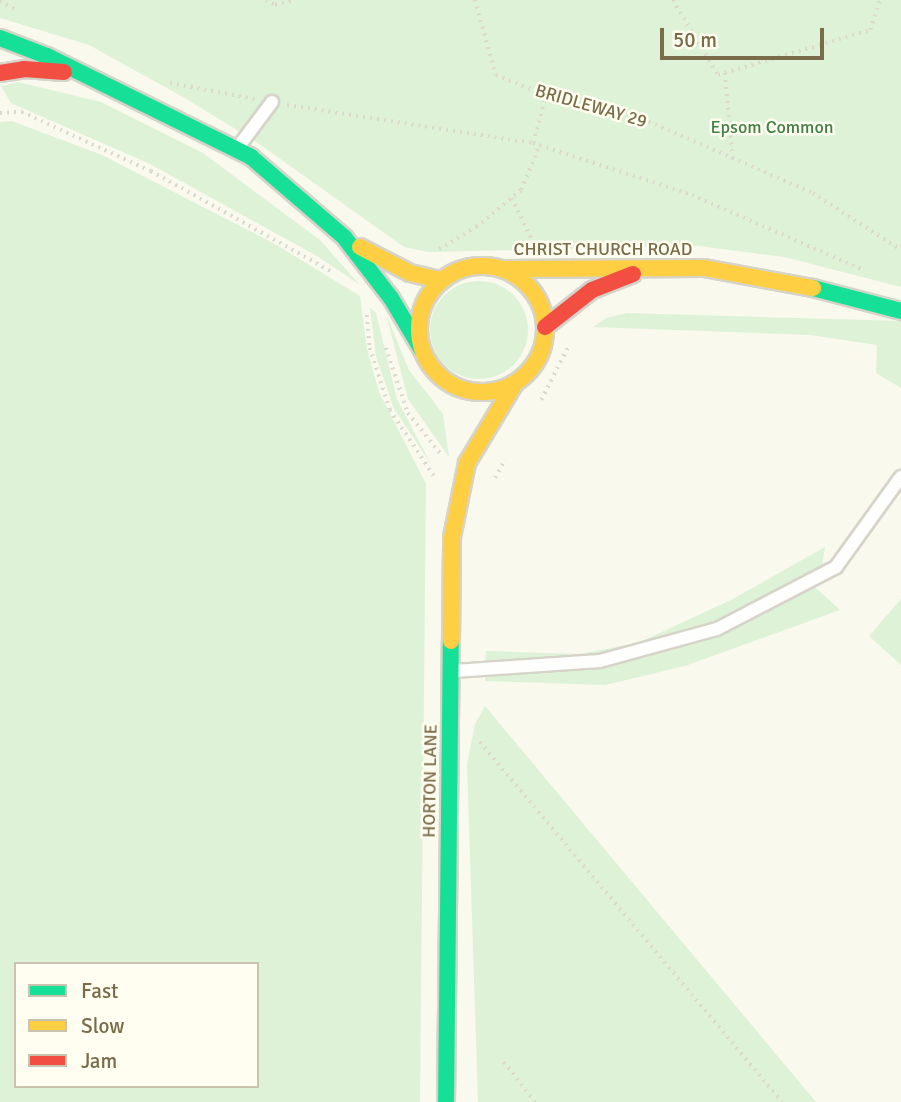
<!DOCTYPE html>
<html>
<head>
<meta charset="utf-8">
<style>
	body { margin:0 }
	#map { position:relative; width:901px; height:1102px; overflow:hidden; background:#f9f9ee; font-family:Signika,sans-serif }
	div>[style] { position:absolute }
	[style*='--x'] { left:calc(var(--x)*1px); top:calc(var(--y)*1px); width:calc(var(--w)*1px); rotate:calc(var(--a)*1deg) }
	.green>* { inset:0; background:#def2d8 }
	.round { border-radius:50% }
	.path>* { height:3.5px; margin-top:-1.75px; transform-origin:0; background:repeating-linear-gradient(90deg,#dcd9ce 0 2px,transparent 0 7px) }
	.roads { filter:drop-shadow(2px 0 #d6d4c9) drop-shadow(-2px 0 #d6d4c9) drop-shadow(0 2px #d6d4c9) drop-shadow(0 -2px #d6d4c9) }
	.lane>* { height:12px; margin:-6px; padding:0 6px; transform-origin:6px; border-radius:6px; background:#fefefc }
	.fast>* { height:16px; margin:-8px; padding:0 8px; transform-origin:8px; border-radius:8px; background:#16e098 }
	.slow>* { height:16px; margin:-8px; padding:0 8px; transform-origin:8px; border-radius:8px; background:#ffcf43 }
	.slow>.ring { margin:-8px; padding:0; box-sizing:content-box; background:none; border:16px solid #ffcf43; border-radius:50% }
	.jam>* { height:16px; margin:-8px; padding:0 8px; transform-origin:8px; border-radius:8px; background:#f24e42 }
	span { translate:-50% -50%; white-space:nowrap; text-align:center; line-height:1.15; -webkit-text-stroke:5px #fffef1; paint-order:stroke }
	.street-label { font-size:18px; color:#7a6c4a }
	.park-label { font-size:18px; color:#428145 }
	.legend { position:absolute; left:14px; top:962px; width:245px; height:126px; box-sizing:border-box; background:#fffef1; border:2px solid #cac4ae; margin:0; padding:9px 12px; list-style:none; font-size:21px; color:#7a6c4a }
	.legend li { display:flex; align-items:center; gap:14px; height:35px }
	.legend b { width:35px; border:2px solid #cac4ae }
	.scale { position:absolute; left:660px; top:28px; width:164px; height:32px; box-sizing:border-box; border:4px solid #7a6c4a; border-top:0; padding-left:9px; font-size:21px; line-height:24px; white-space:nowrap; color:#7a6c4a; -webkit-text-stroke:5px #fffef1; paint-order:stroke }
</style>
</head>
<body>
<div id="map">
	<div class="green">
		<i style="clip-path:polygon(0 0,901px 0,901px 287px,784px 257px,699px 246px,428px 252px,404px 247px,255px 141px,183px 97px,89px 45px,0 18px)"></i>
		<i style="clip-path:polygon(18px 82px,101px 102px,203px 153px,320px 240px,360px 285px,317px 256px,150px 164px,11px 103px,1px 86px)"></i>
		<i style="clip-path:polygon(evenodd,12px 121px,102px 155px,275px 244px,360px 296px,367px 349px,379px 392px,426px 484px,420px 1102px,0 1102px,0 122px,12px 121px,16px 964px,257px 964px,257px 1086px,16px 1086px,16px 964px)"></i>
		<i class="round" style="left:430px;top:281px;width:98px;height:98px"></i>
		<i style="clip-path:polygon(370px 308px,376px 313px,397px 399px,431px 464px,394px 409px,376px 357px)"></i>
		<i style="clip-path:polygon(627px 313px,901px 321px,901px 388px,876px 373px,877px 345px,810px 335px,593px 327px,606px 318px)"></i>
		<i style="clip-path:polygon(386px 314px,409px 370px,443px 414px,449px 457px,408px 399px)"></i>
		<i style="clip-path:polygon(825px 547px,822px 568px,705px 629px,596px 658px,485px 665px,486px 651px,579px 654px,638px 643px,731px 600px)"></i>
		<i style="clip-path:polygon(814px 586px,840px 610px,685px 666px,605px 685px,485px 681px,485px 674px,629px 659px,680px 646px,742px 624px)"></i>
		<i style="clip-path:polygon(901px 599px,901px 665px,869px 636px)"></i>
		<i style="clip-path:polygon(485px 706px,816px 1102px,478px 1102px,467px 764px,475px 724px)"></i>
	</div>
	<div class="path">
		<i style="--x:266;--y:0;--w:10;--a:29"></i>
		<i style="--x:275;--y:5;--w:21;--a:-14"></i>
		<i style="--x:475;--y:0;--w:78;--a:74.4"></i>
		<i style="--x:496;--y:75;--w:54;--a:21.8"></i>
		<i style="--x:546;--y:95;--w:92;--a:13.1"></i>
		<i style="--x:636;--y:116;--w:193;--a:23.5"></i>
		<i style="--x:813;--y:193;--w:105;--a:32.9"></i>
		<i style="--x:673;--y:0;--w:87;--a:59"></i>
		<i style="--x:718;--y:75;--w:159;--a:-16.5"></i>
		<i style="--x:870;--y:30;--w:32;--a:-72"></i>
		<i style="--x:0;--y:1;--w:21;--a:29"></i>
		<i style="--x:725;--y:73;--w:87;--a:84.7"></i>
		<i style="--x:170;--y:83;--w:86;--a:10.7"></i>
		<i style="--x:287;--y:105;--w:249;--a:8.8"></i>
		<i style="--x:533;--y:143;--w:167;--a:18.1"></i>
		<i style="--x:692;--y:195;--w:184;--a:23.6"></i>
		<i style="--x:0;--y:113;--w:22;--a:-3"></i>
		<i style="--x:22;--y:112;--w:142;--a:24.6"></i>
		<i style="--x:151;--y:171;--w:206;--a:29.1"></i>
		<i style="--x:533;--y:143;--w:50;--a:-74.8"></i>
		<i style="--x:512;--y:198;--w:47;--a:64.5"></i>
		<i style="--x:439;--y:249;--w:43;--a:-30.7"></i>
		<i style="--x:476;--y:227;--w:58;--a:-39.4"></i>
		<i style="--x:521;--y:190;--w:48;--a:-67.8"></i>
		<i style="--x:367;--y:315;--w:33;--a:85"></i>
		<i style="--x:370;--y:348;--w:65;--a:72.1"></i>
		<i style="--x:390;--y:410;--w:79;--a:56.3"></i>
		<i style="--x:386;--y:348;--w:69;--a:71.3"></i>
		<i style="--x:408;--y:413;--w:53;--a:51.2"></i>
		<i style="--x:541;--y:400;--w:59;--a:-63"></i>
		<i style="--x:495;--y:478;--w:21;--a:-61"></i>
		<i style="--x:480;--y:742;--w:470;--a:50"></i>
		<i style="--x:504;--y:1062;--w:51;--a:52.2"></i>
	</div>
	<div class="roads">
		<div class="lane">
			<i style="--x:239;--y:146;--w:55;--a:-53.1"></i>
			<i style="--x:454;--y:671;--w:146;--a:-3.9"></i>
			<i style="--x:600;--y:661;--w:121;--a:-15.3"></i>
			<i style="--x:717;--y:629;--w:134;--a:-27.5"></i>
			<i style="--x:836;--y:567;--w:111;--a:-54.2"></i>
		</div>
		<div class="fast">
			<i style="--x:0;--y:38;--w:50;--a:21"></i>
			<i style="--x:47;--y:56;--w:228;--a:26.3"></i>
			<i style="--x:251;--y:157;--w:123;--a:40.7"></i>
			<i style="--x:344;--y:237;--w:77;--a:52.4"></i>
			<i style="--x:391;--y:298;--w:61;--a:59.2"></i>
			<i style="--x:813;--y:288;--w:91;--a:14.6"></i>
			<i style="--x:446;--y:1102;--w:461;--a:-89.4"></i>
		</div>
		<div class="slow">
			<i style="--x:360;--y:247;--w:56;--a:27.5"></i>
			<i style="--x:410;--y:273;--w:32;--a:13"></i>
			<i class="ring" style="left:419px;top:266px;width:110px;height:110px"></i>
			<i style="--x:502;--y:269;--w:202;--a:-0.3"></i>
			<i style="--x:704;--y:268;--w:111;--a:10.4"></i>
			<i style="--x:451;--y:641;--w:104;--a:-89.4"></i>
			<i style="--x:452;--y:537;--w:76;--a:-78.5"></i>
			<i style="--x:467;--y:463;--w:93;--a:-59"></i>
		</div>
		<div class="jam">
			<i style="--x:0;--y:73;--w:24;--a:-9"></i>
			<i style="--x:24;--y:69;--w:40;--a:4.3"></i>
			<i style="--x:545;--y:327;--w:60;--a:-38.2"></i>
			<i style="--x:592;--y:290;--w:44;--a:-21.3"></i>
		</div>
	</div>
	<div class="street-label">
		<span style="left:591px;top:106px;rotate:16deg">BRIDLEWAY 29</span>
		<span style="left:603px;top:249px">CHRIST CHURCH ROAD</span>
		<span style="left:430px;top:781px;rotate:-89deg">HORTON LANE</span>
	</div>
	<div class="park-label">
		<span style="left:772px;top:127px">Epsom Common</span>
	</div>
	<ul class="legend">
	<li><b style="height:9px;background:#16e098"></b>Fast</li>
	<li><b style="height:9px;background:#ffcf43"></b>Slow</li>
	<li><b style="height:9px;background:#f24e42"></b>Jam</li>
	</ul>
	<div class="scale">50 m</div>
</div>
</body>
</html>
